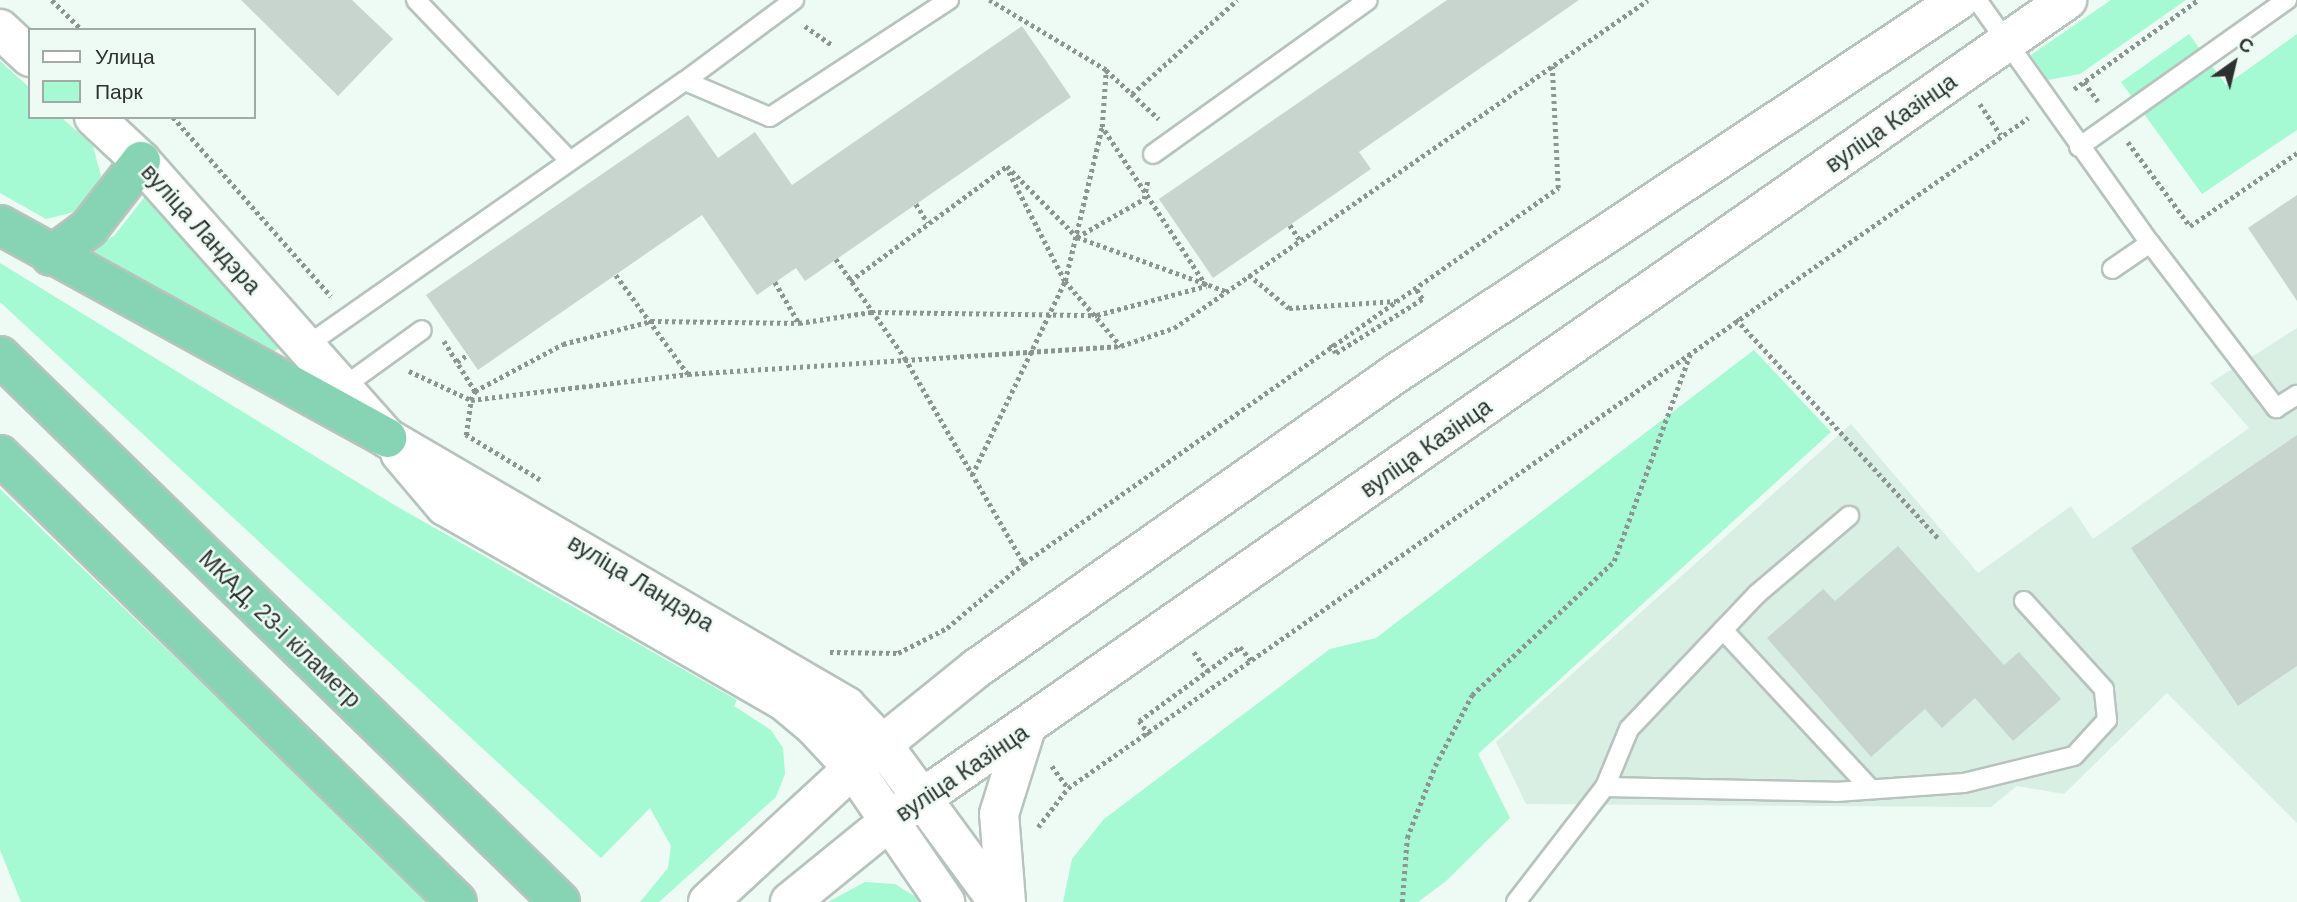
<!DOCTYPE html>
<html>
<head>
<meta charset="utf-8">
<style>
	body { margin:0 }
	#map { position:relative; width:2297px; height:902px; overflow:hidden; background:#eefbf4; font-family:Helvetica,sans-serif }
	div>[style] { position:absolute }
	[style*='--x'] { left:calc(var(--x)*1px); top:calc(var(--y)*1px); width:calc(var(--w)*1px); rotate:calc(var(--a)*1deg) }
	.built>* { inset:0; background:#daefe4 }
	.green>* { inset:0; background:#a5f9d3 }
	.building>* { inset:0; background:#c8d5cf }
	.path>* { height:4.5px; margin-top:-2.25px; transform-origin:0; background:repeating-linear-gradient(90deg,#8c9591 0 3.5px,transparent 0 7px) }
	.roads { filter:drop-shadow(2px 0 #b7c3bd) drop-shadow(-2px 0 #b7c3bd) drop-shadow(0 2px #b7c3bd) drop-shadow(0 -2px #b7c3bd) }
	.service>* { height:18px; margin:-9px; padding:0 9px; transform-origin:9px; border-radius:9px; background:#fff }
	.tertiary>* { height:38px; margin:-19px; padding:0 19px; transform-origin:19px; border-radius:19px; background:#fff }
	.secondary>* { height:38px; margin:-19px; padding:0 19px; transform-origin:19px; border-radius:19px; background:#fff }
	.trunk>* { height:38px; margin:-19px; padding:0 19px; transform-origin:19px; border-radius:19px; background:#86d4b4 }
	span { translate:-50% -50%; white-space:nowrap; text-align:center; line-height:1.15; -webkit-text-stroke:5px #eefbf4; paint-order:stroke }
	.street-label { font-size:23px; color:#2d3230 }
	.legend { position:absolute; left:28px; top:28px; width:228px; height:91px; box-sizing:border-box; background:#eefbf4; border:2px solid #a1aba6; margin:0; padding:9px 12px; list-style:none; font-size:21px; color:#2d3230 }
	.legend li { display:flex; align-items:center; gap:14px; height:35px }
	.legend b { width:35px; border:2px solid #a1aba6 }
	.north { position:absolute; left:2199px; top:28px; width:70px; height:70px; -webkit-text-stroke:5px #eefbf4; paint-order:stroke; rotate:34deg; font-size:19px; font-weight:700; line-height:28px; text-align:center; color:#2d3230 }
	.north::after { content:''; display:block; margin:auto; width:24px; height:32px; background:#2d3230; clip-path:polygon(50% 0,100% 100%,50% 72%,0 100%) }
</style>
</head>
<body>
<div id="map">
	<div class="built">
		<i style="clip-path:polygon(2297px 328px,2297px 823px,2167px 693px,2064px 794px,2017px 786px,1991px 807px,1526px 804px,1496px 742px,1851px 424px,1978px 573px,2071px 506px,2093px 539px,2249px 428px,2210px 383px)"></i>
	</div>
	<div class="green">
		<i style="clip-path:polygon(2111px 0,2186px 0,2080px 74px,2048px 80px,2031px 55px)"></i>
		<i style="clip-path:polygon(2189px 34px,2226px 85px,2297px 34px,2297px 130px,2202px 194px,2121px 82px)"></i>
		<i style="clip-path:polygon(0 61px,30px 88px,30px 117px,61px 117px,93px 146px,101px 176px,82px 210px,46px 219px,0 193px)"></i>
		<i style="clip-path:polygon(147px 194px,281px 347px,267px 356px,88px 249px,114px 236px)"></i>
		<i style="clip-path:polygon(0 263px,396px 506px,737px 700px,734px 706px,771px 730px,783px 748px,785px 774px,776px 797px,659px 902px,640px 902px,668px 868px,671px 846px,650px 808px,601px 858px,0 302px)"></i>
		<i style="clip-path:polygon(1754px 350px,1831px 432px,1478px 754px,1510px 818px,1446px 881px,1418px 902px,1063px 902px,1072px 859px,1104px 819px,1330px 649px,1376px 638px)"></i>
		<i style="clip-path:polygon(0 489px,430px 902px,21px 902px,0 850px)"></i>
		<i style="clip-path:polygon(865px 882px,895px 884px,924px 902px,828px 902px)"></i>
	</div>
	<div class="building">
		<i style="clip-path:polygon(241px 0,352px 0,393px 39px,338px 96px)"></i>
		<i style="clip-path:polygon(1447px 0,1579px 0,1359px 152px,1371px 169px,1213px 278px,1159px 199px)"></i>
		<i style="clip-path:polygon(1022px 26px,1071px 97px,805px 281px,796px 268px,757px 295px,702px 215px,478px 370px,426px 295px,688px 115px,718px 158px,755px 132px,792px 185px)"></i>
		<i style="clip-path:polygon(2297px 195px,2297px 301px,2248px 228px)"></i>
		<i style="clip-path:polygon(2297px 435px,2297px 666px,2238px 706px,2131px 548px)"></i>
		<i style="clip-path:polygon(1898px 546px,2004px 665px,2019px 652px,2061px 699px,2013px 741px,1975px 698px,1942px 728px,1925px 709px,1871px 757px,1767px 638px,1823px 589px,1835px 601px)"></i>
	</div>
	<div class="path">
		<i style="--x:52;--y:0;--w:42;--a:45"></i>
		<i style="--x:805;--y:26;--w:33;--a:35"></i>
		<i style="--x:1106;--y:70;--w:72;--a:42.8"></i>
		<i style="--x:2084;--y:82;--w:24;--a:54"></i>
		<i style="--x:2074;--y:89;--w:153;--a:-35.7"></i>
		<i style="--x:1132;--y:94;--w:141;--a:-41.8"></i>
		<i style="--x:1980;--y:104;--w:37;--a:56"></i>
		<i style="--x:173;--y:117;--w:239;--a:48.6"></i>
		<i style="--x:2128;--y:142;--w:104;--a:53.6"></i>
		<i style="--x:2190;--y:226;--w:130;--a:-34.3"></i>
		<i style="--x:1007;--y:166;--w:100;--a:45.4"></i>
		<i style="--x:1077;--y:237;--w:158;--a:20"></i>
		<i style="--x:1009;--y:172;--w:123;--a:62.8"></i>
		<i style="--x:1065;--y:281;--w:86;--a:49.3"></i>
		<i style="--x:916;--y:204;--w:22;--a:58"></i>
		<i style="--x:1290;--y:225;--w:17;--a:57"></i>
		<i style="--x:1077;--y:237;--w:77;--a:-29.6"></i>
		<i style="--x:1144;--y:199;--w:20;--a:-79"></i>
		<i style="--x:836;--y:259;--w:121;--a:55.1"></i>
		<i style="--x:905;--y:358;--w:237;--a:59.9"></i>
		<i style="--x:616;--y:275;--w:122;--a:54"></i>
		<i style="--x:1249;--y:275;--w:52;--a:39.5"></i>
		<i style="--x:1289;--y:308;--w:107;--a:-3.7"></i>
		<i style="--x:850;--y:281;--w:195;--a:-36.2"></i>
		<i style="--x:775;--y:282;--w:48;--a:59.7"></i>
		<i style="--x:1736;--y:319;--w:299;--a:47.3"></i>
		<i style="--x:444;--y:341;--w:59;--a:58.2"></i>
		<i style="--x:1331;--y:344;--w:10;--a:61"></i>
		<i style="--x:1336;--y:353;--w:102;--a:-32.1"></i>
		<i style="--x:1422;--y:299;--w:12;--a:-121"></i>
		<i style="--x:457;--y:362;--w:12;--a:-35"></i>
		<i style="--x:409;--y:371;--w:68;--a:25.1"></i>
		<i style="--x:471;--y:400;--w:219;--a:-6.8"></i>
		<i style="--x:688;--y:374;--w:434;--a:-3.7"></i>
		<i style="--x:1121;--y:346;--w:56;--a:-18.8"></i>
		<i style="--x:1174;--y:328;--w:576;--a:-34.68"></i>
		<i style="--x:972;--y:475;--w:215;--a:-64.4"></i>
		<i style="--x:1065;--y:281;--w:158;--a:-76.5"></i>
		<i style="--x:1102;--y:127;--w:57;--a:-86"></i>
		<i style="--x:1106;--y:70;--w:136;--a:-149.1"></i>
		<i style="--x:540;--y:480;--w:87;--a:-148.7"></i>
		<i style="--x:466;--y:435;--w:35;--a:-82"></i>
		<i style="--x:471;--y:400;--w:10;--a:-66"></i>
		<i style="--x:475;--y:391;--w:100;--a:-28.1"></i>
		<i style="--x:563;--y:344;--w:91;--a:-14.6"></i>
		<i style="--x:651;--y:321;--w:148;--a:0.8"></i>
		<i style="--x:799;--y:323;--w:73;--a:-8.7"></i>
		<i style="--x:871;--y:312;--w:226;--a:0.8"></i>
		<i style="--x:1097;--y:315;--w:113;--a:-14.9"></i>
		<i style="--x:1206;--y:286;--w:190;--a:-123.2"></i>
		<i style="--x:830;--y:652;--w:68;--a:0.8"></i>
		<i style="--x:898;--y:653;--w:55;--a:-27"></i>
		<i style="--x:947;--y:628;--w:101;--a:-40.2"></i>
		<i style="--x:1024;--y:563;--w:653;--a:-35.08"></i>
		<i style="--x:1558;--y:188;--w:122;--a:-92.8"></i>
		<i style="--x:1194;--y:652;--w:24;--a:54"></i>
		<i style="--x:1149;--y:735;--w:17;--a:-126"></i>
		<i style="--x:1139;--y:721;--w:125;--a:-36.2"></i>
		<i style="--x:1240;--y:647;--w:18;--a:49"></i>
		<i style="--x:1052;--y:766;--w:27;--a:54"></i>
		<i style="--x:1038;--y:827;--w:49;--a:-52.4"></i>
		<i style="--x:1068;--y:788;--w:1171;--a:-34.91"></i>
		<i style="--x:1402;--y:902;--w:64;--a:-85.5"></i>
		<i style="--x:1407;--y:838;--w:77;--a:-68.7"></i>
		<i style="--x:1435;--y:766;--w:80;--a:-62.5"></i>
		<i style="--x:1472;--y:695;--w:195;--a:-43.3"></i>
		<i style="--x:1614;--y:561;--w:223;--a:-69.8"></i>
	</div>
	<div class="roads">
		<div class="service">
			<i style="--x:416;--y:0;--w:221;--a:46.3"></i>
			<i style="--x:1977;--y:0;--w:298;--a:54.6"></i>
			<i style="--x:2150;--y:243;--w:46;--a:145.6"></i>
			<i style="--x:685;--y:81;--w:136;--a:-36.6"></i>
			<i style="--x:2079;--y:147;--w:255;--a:-35.3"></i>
			<i style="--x:1153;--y:154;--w:264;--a:-35.6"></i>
			<i style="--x:2150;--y:243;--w:208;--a:52.6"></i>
			<i style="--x:2276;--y:408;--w:25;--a:-32"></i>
			<i style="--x:306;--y:346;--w:462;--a:-35"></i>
			<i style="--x:685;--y:81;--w:92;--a:23"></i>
			<i style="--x:770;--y:117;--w:214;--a:-33.2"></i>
			<i style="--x:343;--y:387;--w:97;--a:-35.8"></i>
			<i style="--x:1723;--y:630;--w:217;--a:47.1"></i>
			<i style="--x:1605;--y:787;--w:231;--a:1.2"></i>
			<i style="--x:1836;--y:792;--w:128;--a:-4"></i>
			<i style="--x:1964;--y:783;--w:113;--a:-13.8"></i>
			<i style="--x:2074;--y:756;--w:49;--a:-47.5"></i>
			<i style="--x:2107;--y:720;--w:31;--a:-96"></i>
			<i style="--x:2104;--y:689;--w:119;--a:-132.3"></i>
			<i style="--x:1516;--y:902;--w:145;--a:-52.3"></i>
			<i style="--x:1605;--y:787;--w:63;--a:-67.5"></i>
			<i style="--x:1629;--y:729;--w:186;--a:-46.5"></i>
			<i style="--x:1757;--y:594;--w:121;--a:-40.3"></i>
		</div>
		<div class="tertiary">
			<i style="--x:0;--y:29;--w:41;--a:43"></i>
			<i style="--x:94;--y:117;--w:64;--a:43.1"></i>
			<i style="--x:141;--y:161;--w:369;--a:48.4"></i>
		</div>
		<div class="secondary">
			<i style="--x:387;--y:438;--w:532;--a:30.28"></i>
			<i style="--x:846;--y:706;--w:52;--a:46.5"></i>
			<i style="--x:882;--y:744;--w:196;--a:53.7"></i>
			<i style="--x:400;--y:453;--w:70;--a:49.7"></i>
			<i style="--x:445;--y:506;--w:391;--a:29.9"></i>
			<i style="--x:784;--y:701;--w:39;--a:40"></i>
			<i style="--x:814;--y:726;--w:57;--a:47.1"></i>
			<i style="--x:853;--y:768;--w:163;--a:55.5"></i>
			<i style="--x:708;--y:902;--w:197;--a:-42.7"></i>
			<i style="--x:853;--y:768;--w:159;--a:-38.9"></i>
			<i style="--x:977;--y:668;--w:515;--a:-35.11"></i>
			<i style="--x:1398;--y:372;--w:673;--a:-33.55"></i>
			<i style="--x:790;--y:902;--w:130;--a:-39.1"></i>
			<i style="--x:891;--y:820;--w:1434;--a:-34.89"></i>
			<i style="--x:1006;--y:902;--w:88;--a:-94.5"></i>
			<i style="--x:999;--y:814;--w:87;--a:-72.6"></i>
		</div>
		<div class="trunk">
			<i style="--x:0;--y:225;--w:442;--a:28.8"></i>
			<i style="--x:51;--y:256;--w:47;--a:-36.4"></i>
			<i style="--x:89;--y:228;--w:85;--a:-52.2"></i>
			<i style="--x:0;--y:356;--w:782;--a:44.27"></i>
			<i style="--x:0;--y:455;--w:639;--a:44.37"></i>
		</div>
	</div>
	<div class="street-label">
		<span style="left:1891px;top:123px;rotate:-35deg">вуліца Казінца</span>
		<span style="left:201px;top:229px;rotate:48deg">вуліца Ландэра</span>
		<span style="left:1426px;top:448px;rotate:-35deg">вуліца Казінца</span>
		<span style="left:641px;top:583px;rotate:31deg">вуліца Ландэра</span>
		<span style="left:280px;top:629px;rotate:44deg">МКАД, 23-і кіламетр</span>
		<span style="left:962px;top:773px;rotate:-34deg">вуліца Казінца</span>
	</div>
	<ul class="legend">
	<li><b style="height:9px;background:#fff"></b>Улица</li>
	<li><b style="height:19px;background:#a5f9d3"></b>Парк</li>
	</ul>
	<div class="north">С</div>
</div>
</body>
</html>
